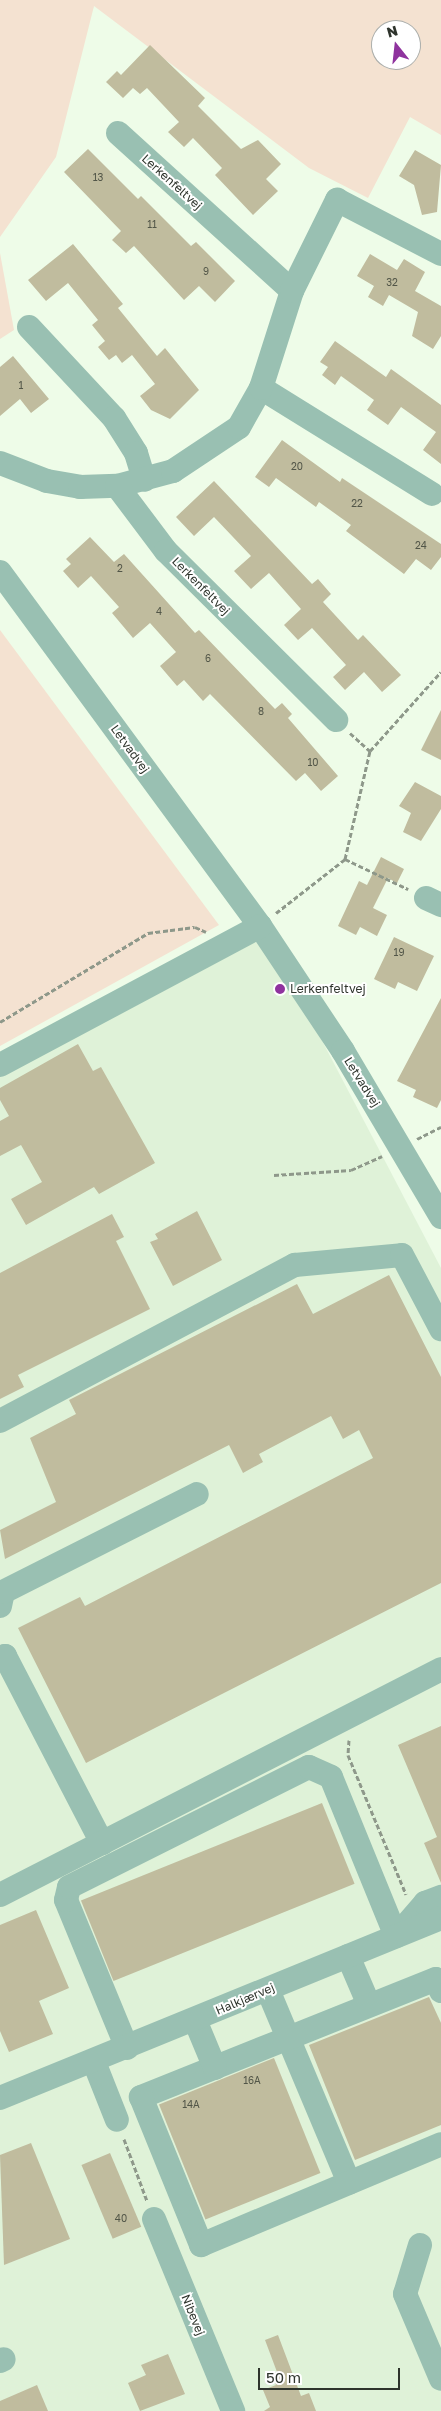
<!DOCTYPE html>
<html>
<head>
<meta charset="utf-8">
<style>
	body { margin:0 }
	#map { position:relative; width:441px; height:2411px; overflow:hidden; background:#eefce8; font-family:"Golos Text",sans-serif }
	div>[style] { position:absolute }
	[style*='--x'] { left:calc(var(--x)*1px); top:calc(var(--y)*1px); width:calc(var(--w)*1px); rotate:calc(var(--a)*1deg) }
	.built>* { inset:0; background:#dff2d8 }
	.green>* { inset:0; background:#f4e2d1 }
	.building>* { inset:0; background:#c0bc9e; transform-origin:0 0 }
	.path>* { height:3px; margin-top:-1.5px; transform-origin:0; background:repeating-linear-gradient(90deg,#8e988a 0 5px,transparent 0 7.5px) }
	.minor>* { height:24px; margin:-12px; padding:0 12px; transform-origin:12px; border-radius:12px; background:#99c0b2 }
	.dots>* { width:14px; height:14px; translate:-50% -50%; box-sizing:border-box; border:2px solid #fff; border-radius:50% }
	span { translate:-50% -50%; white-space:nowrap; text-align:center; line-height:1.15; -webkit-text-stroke:4px #fff; paint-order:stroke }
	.number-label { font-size:10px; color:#525648 }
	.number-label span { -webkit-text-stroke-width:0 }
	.street-label { font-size:12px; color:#2e342c }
	.poi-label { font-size:12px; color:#2e342c }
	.left { translate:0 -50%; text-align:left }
	.north { position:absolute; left:371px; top:20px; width:50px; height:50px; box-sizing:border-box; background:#fff; border:1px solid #abaeab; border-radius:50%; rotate:344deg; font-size:14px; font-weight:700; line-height:20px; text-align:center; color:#2e342c }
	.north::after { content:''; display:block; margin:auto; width:18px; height:22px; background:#8f339e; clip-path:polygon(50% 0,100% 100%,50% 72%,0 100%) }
	.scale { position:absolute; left:258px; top:2368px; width:142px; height:22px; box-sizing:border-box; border:2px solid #2e342c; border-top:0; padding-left:6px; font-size:15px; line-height:18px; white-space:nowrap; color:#2e342c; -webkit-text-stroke:4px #fff; paint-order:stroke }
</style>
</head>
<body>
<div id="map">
	<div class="built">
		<i style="clip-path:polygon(262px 926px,441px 1268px,441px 2411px,0 2411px,0 1071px)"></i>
	</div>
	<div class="green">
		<i style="clip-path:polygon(evenodd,0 0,441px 0,441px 135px,410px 117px,368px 198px,309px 168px,94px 6px,56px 157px,0 237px,0 0,381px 30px,411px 30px,411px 60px,381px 60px,381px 30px)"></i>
		<i style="clip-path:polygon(0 253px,14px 330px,0 339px)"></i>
		<i style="clip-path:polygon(0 630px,219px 925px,0 1046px)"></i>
	</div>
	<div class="building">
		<i style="clip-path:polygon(150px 45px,205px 98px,198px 106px,241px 149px,258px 140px,281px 164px,266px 179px,278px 191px,253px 215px,215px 175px,222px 168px,193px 138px,184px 147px,168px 132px,179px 122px,147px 88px,140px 94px,133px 88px,123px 98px,106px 82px,117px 71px,121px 75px)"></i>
		<i style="clip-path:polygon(88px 149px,138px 199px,141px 196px,191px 246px,196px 242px,235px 281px,215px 302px,199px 286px,184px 300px,134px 246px,126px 253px,112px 240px,121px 231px,64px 172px)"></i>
		<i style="clip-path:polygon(415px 150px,441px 165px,437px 212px,422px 215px,414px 185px,399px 176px)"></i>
		<i style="clip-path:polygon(73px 244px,123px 304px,118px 308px,157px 356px,165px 348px,199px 390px,170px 419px,151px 410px,140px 396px,155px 384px,132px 355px,122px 363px,116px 355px,109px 360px,98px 347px,105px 341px,92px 325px,98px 320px,68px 283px,46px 301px,28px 280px)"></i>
		<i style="clip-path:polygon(370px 254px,397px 270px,404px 259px,425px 272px,415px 291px,441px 306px,441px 336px,433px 349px,412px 336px,418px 312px,389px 295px,383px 306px,368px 297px,374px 286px,357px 276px)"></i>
		<i style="clip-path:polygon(335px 341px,386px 377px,391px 369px,441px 405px,441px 464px,423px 450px,436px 432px,401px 407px,388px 425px,367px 410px,374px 400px,341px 376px,335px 385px,322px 375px,328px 367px,320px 362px)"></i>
		<i style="clip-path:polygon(13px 356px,49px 399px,31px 413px,20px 399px,0 416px,0 367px)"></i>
		<i style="clip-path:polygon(282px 440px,340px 482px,342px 478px,441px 544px,441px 557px,431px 570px,416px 559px,404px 574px,346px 531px,351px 525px,319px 502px,316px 507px,276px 478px,269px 487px,255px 477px)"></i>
		<i style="clip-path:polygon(214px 481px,312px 584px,318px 579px,331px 594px,323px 602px,358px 640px,363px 635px,401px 675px,382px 692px,364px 672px,345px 690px,333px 677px,346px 665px,312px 628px,298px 640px,284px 625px,301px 609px,269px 573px,251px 589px,234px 571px,251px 556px,214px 517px,194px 536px,176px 517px)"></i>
		<i style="clip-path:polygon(90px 537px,114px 562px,124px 554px,195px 633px,199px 630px,275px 709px,282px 703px,292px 714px,288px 718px,338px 776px,321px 791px,305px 773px,296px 781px,210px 694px,203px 701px,184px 680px,177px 686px,160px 666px,176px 652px,150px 623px,133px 638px,112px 613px,119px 607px,91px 576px,78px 588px,63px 571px,71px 564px,66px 559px)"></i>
		<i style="clip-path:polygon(441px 710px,441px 760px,421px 750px)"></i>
		<i style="clip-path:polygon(415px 782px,441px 796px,441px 809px,421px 841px,403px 832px,411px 813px,399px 806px)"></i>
		<i style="clip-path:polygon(381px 857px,404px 869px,397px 883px,388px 878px,373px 908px,387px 915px,377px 936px,360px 927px,356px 935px,338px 926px,359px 881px,367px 885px)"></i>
		<i style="clip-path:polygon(394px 937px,434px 956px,417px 991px,398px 982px,395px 989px,374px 979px)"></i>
		<i style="clip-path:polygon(441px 998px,441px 1100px,437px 1108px,413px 1097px,416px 1090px,397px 1081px)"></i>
		<i style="clip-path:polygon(78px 1044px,93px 1071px,101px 1067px,155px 1163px,99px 1194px,94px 1187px,26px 1225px,11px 1199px,42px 1182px,21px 1145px,0 1156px,0 1121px,9px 1116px,0 1100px,0 1088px)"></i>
		<i style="clip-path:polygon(197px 1211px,222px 1260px,173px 1286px,150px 1242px,158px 1239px,155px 1234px)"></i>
		<i style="clip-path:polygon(112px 1214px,124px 1237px,116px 1241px,150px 1309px,18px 1375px,24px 1387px,0 1399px,0 1273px)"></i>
		<i style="clip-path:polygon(389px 1275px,441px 1377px,441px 1583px,86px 1763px,18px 1628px,80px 1597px,85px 1606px,373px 1458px,359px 1430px,343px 1439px,331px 1416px,259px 1454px,263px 1462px,243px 1473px,229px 1445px,5px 1559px,0 1530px,56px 1502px,30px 1438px,76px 1414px,69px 1400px,297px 1284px,313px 1314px)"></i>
		<i style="clip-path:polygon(441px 1726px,441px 1883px,424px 1843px,437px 1837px,398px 1745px)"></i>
		<i style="left:322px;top:1803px;width:87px;height:260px;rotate:68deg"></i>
		<i style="clip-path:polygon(36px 1910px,69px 1988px,39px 2001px,53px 2034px,9px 2052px,0 2031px,0 1925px)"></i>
		<i style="clip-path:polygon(429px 1997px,441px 2023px,441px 2125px,355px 2160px,309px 2045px)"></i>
		<i style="left:274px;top:2058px;width:124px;height:124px;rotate:68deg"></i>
		<i style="clip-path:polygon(31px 2143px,70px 2239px,4px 2265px,0 2155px)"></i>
		<i style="left:110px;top:2153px;width:80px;height:31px;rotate:67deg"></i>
		<i style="clip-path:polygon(278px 2335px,301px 2396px,309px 2393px,316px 2411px,264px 2411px,270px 2407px,263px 2390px,276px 2385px,271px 2374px,277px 2372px,265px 2340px)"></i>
		<i style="clip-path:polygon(168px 2354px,185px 2394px,140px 2411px,128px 2383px,146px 2375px,141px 2365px)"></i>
		<i style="clip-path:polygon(37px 2385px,48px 2411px,0 2411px,0 2401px)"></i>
	</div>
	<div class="path">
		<i style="--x:350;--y:733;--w:27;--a:42"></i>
		<i style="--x:345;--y:859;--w:70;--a:25.5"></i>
		<i style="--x:276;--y:913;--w:88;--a:-38"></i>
		<i style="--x:345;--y:859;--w:111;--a:-77"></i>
		<i style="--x:370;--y:751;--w:106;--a:-48.1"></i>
		<i style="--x:0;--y:1022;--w:173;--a:-31"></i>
		<i style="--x:148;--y:933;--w:47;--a:-7.3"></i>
		<i style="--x:195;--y:927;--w:12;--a:24"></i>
		<i style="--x:417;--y:1139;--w:27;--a:-27"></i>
		<i style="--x:274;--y:1175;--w:77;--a:-3.7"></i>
		<i style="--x:351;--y:1170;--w:34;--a:-24"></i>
		<i style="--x:349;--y:1740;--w:15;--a:94"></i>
		<i style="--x:348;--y:1755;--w:151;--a:67.4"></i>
		<i style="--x:124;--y:2139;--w:66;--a:69.6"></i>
	</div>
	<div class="minor">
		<i style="--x:118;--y:133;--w:235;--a:42.2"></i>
		<i style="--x:29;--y:327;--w:125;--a:47"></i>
		<i style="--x:114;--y:418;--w:41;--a:57.8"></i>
		<i style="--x:136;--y:453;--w:28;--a:73"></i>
		<i style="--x:261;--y:388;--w:201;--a:31.8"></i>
		<i style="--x:0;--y:463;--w:50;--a:21"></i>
		<i style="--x:47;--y:481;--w:34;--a:10"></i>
		<i style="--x:80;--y:487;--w:37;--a:-2"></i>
		<i style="--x:117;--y:486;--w:58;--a:-15"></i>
		<i style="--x:173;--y:471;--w:79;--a:-33.7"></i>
		<i style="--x:239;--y:427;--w:45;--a:-60.6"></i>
		<i style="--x:261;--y:388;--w:102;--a:-72.3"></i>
		<i style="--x:292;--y:291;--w:102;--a:-63.7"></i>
		<i style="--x:337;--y:200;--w:117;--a:27.4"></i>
		<i style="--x:117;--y:486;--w:81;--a:53"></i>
		<i style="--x:166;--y:551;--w:240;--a:44.8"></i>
		<i style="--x:0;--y:572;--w:439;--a:53.7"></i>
		<i style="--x:260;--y:926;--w:150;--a:56.4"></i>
		<i style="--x:343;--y:1051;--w:193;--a:59.4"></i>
		<i style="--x:426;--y:898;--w:17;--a:25"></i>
		<i style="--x:0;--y:1065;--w:295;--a:-28.1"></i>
		<i style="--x:0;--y:1421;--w:334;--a:-27.9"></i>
		<i style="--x:295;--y:1265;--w:107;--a:-5.3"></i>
		<i style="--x:402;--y:1255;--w:84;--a:62.2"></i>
		<i style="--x:0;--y:1606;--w:14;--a:-78"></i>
		<i style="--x:3;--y:1592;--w:217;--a:-26.8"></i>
		<i style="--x:0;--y:1659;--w:6;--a:-31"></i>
		<i style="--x:5;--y:1656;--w:211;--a:62.6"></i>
		<i style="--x:0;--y:1895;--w:496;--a:-27.1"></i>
		<i style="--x:399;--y:1933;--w:40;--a:-49"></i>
		<i style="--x:425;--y:1903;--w:17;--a:-21"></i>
		<i style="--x:348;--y:1956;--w:53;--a:66.8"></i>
		<i style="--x:268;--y:1990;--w:209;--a:67.2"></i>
		<i style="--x:441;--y:1991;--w:13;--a:-113"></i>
		<i style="--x:436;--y:1979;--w:318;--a:158.2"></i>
		<i style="--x:141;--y:2097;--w:160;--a:67.9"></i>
		<i style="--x:201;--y:2245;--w:260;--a:-22.8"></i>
		<i style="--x:195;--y:2020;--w:52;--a:67.4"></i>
		<i style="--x:127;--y:2048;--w:160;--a:-112.4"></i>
		<i style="--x:66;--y:1900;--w:13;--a:-77"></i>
		<i style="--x:69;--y:1887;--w:268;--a:-26.6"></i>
		<i style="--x:309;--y:1767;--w:24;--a:24"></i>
		<i style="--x:331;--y:1777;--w:172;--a:67.8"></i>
		<i style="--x:94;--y:2062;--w:62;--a:68.4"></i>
		<i style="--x:0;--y:2098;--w:476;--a:-22.2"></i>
		<i style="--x:154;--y:2219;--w:208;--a:67.6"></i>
		<i style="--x:420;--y:2245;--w:51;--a:107"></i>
		<i style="--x:405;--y:2294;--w:92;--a:67"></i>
		<i style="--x:0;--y:2361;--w:4;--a:-27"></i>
	</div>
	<div class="dots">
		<i style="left:280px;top:989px;background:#8f339e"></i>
	</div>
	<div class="number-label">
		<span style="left:98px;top:178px">13</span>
		<span style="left:152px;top:225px">11</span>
		<span style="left:206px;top:272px">9</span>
		<span style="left:392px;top:283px">32</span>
		<span style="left:21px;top:386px">1</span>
		<span style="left:297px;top:467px">20</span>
		<span style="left:357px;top:504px">22</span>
		<span style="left:421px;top:546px">24</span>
		<span style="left:120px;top:569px">2</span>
		<span style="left:159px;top:612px">4</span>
		<span style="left:208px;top:659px">6</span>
		<span style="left:261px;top:712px">8</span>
		<span style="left:313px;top:763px">10</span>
		<span style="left:399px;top:953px">19</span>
		<span style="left:252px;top:2081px">16A</span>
		<span style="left:191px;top:2105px">14A</span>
		<span style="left:121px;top:2219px">40</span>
	</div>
	<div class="street-label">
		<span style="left:172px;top:182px;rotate:42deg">Lerkenfeltvej</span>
		<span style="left:201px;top:586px;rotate:45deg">Lerkenfeltvej</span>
		<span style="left:130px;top:749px;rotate:54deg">Letvadvej</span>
		<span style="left:362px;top:1082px;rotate:58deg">Letvadvej</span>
		<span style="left:245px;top:1999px;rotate:-23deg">Halkjærvej</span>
		<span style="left:193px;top:2315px;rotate:68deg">Nibevej</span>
	</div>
	<div class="poi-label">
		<span class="left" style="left:290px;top:989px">Lerkenfeltvej</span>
	</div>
	<div class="north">N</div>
	<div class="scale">50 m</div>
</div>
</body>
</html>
